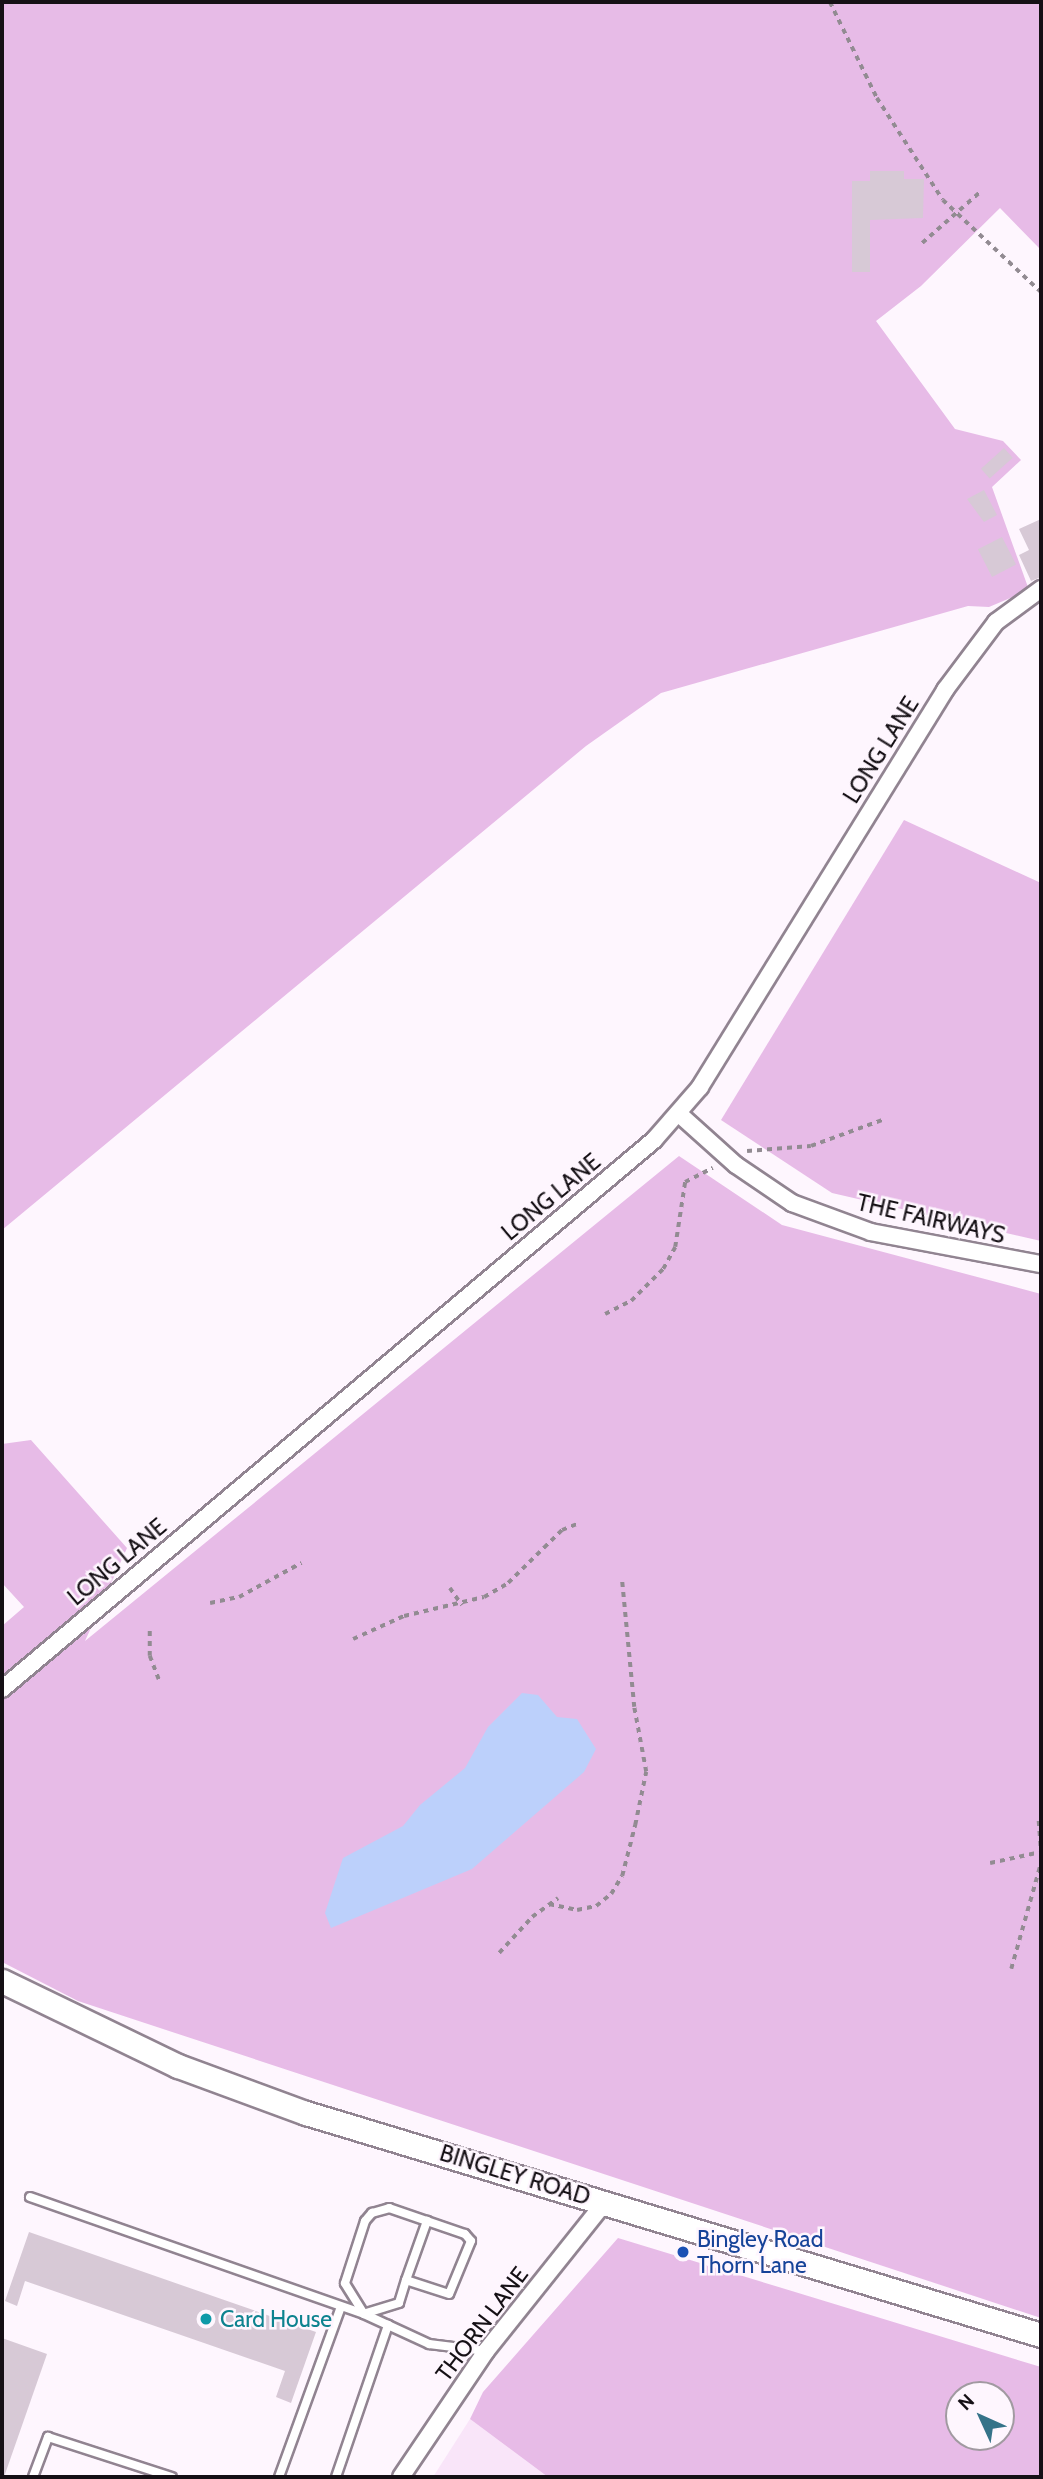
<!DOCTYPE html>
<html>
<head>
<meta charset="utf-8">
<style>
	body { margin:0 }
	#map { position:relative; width:1043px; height:2479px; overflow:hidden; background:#fef6fe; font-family:Cabin,sans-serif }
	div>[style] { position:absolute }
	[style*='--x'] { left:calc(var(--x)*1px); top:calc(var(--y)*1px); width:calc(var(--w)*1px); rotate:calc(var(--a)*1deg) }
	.built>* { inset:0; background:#f9e5f9 }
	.green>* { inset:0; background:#e7bbe7 }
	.water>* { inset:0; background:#bcd0fb }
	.building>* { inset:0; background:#d7c9d6; transform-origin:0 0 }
	.path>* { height:3.5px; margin-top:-1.75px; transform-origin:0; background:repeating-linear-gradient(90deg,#928b92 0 5px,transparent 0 10px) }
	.roads { filter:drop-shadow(2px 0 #918491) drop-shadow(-2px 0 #918491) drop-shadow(0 2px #918491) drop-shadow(0 -2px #918491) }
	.service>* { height:8px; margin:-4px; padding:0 4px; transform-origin:4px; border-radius:4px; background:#fff }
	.minor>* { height:16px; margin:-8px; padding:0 8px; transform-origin:8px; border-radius:8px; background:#fff }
	.secondary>* { height:23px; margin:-11.5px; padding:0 11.5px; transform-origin:11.5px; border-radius:11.5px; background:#fff }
	.dots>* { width:19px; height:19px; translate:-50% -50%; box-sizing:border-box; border:4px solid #fef6fe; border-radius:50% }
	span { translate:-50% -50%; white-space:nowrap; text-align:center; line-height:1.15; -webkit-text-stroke:5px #fef6fe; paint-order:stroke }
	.street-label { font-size:23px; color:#151015 }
	.transit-label { font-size:23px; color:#164399 }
	.left { translate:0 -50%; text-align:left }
	.culture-label { font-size:23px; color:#0d838f }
	.frame { position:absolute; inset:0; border:4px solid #151015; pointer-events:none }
	.north { position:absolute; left:945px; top:2381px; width:70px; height:70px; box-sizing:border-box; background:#fef6fe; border:2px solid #a19aa1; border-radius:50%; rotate:315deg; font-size:19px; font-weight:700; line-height:28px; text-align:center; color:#151015 }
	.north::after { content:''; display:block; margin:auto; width:24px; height:32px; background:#357389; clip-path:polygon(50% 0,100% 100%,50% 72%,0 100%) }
</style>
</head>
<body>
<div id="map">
	<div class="built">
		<i style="clip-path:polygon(470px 2419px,548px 2477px,433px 2477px)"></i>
	</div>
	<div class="green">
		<i style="clip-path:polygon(2px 2px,1041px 2px,1041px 250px,1000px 208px,921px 286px,876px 321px,955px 429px,1003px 441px,1021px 460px,992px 487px,1029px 590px,989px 607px,968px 606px,661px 693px,586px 746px,2px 1230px)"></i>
		<i style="clip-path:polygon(904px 820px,1041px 883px,1041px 1241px,832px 1193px,721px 1120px)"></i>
		<i style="clip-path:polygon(679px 1156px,782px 1225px,1041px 1294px,1041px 2318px,78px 2001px,2px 1962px,2px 1626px,24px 1607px,2px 1583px,2px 1444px,31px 1440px,127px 1548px,85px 1641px)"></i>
		<i style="clip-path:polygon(evenodd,618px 2238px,1041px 2367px,1041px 2477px,548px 2477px,470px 2419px,483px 2392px,618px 2238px,1001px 2395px,1001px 2437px,959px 2437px,959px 2395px,1001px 2395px)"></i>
	</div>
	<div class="water">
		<i style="clip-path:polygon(522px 1693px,538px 1695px,557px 1717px,577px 1719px,596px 1749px,584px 1772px,472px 1869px,331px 1928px,325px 1913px,343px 1858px,403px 1826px,420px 1805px,465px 1768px,488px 1727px)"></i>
	</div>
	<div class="building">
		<i style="clip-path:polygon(870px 171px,904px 171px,904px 179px,924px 179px,923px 218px,870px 220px,870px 272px,852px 272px,852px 181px,870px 181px)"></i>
		<i style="left:1004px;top:448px;width:13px;height:31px;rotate:48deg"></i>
		<i style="clip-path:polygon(984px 490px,997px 515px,984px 522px,967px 499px)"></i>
		<i style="clip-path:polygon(1041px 519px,1041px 577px,1031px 581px,1019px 555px,1029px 550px,1019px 529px)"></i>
		<i style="left:1002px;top:537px;width:31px;height:27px;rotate:63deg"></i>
		<i style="clip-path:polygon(29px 2232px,316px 2332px,291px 2403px,276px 2397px,285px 2371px,25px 2281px,17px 2306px,5px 2301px)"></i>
		<i style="clip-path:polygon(2px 2338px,47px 2354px,4px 2477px,2px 2477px)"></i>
	</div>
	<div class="path">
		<i style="--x:830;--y:2;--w:107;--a:63.9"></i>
		<i style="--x:877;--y:98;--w:121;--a:57.1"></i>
		<i style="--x:943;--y:200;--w:134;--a:43.2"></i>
		<i style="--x:922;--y:243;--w:76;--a:-41.3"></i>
		<i style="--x:747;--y:1151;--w:64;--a:-4.5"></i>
		<i style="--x:811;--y:1146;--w:79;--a:-20"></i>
		<i style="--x:605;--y:1314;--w:29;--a:-27"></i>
		<i style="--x:631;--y:1301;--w:45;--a:-45"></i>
		<i style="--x:663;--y:1269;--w:25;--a:-61"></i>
		<i style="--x:675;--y:1247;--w:66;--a:-81.3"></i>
		<i style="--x:685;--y:1182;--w:31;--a:-27"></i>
		<i style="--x:450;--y:1588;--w:21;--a:55"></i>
		<i style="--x:210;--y:1603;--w:30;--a:-12"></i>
		<i style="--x:239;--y:1597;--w:71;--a:-28.7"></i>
		<i style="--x:150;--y:1631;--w:25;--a:90"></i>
		<i style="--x:150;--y:1656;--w:25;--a:69"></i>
		<i style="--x:353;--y:1639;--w:56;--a:-24.3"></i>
		<i style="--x:404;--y:1616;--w:82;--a:-13.4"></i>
		<i style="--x:484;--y:1597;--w:28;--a:-30"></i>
		<i style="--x:508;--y:1583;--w:76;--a:-44.5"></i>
		<i style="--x:562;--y:1530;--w:16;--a:-22"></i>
		<i style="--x:1039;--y:1821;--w:31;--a:86"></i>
		<i style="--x:990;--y:1863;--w:52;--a:-12.2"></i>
		<i style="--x:549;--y:1904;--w:29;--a:12"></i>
		<i style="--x:577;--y:1910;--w:19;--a:-12"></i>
		<i style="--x:596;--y:1906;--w:19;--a:-39"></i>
		<i style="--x:611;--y:1894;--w:21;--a:-59"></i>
		<i style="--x:622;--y:1876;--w:53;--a:-75.7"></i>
		<i style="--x:635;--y:1825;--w:54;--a:-78.3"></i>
		<i style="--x:646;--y:1772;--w:66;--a:-100.5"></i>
		<i style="--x:634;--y:1707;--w:126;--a:-95.5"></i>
		<i style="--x:499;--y:1953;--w:49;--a:-47.5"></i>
		<i style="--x:532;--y:1917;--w:32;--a:-36"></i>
		<i style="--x:1011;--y:1969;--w:111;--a:-74.3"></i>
	</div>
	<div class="roads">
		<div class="service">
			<i style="--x:30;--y:2197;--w:354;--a:19.3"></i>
			<i style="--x:364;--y:2314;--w:72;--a:24.8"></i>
			<i style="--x:429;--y:2344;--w:57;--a:7"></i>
			<i style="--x:389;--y:2208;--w:80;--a:18.9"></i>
			<i style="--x:465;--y:2234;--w:9;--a:49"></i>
			<i style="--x:471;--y:2241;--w:57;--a:112.5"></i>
			<i style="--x:449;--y:2294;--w:45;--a:-162"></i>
			<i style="--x:406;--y:2280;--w:24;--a:107"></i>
			<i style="--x:399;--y:2303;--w:37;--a:163"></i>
			<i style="--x:364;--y:2314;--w:36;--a:-122"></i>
			<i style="--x:345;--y:2283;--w:65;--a:-72.1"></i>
			<i style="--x:365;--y:2221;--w:11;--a:-49"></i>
			<i style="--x:372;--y:2213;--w:18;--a:-16"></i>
			<i style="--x:406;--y:2280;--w:63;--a:-70.4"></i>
			<i style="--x:33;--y:2477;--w:43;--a:-69.4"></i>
			<i style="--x:48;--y:2437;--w:130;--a:17.9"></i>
			<i style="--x:279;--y:2477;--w:181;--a:-70"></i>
			<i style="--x:336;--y:2477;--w:161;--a:-71.1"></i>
		</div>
		<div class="minor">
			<i style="--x:678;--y:1113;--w:78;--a:41.9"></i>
			<i style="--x:736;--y:1165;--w:68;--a:34.2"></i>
			<i style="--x:792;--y:1203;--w:84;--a:20.2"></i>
			<i style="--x:871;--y:1232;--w:173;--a:10.7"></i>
			<i style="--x:2;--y:1689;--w:852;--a:-40.1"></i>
			<i style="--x:654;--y:1140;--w:70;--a:-49"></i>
			<i style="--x:700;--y:1087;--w:467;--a:-58.3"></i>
			<i style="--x:945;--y:690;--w:85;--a:-53.1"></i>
			<i style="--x:996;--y:622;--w:56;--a:-36.3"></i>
			<i style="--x:401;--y:2477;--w:152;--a:-56"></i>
			<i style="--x:486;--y:2351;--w:191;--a:-51.4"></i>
		</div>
		<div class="secondary">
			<i style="--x:2;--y:1981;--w:195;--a:25.8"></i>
			<i style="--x:178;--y:2066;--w:136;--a:20.2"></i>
			<i style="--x:306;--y:2113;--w:768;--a:16.81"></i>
		</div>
	</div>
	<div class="dots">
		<i style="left:683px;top:2252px;background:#1a4fb4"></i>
		<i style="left:206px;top:2319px;background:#0f9aa8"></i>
	</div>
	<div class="street-label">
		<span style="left:881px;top:750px;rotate:-58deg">LONG LANE</span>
		<span style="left:551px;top:1197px;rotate:-40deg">LONG LANE</span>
		<span style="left:931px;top:1219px;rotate:13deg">THE FAIRWAYS</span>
		<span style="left:117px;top:1562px;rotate:-40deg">LONG LANE</span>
		<span style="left:515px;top:2175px;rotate:17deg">BINGLEY ROAD</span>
		<span style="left:482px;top:2324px;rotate:-53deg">THORN LANE</span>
	</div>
	<div class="transit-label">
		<span class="left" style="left:697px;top:2252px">Bingley Road<br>Thorn Lane</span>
	</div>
	<div class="culture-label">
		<span class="left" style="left:220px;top:2319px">Card House</span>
	</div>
	<div class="frame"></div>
	<div class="north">N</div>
</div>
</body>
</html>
